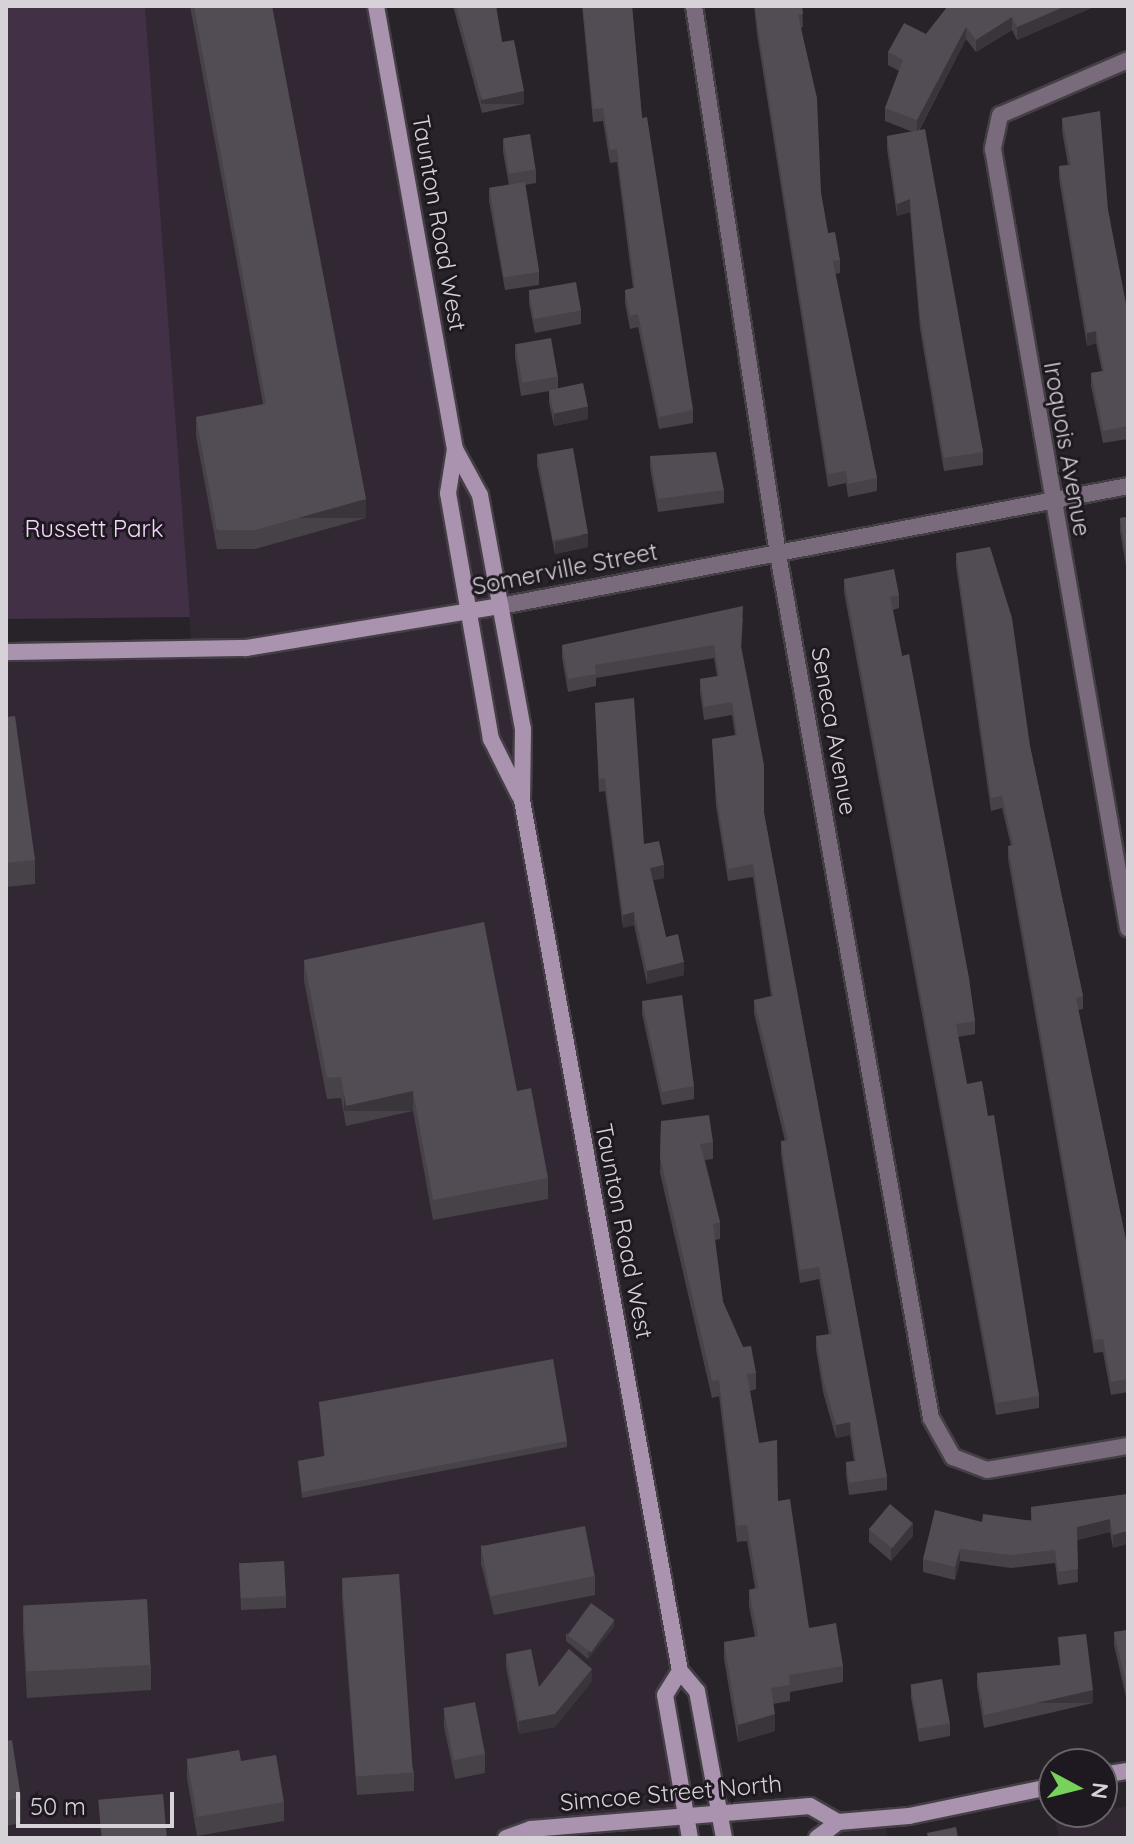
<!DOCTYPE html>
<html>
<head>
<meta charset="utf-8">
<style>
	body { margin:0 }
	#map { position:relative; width:1134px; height:1844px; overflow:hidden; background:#282329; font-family:Quicksand,sans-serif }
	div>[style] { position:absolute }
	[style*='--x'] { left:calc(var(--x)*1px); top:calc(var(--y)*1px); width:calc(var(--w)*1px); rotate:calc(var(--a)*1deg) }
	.built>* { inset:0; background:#312834 }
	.green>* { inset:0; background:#423047 }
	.roads { filter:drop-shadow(2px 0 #443f45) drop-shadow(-2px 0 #443f45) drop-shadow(0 2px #443f45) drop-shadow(0 -2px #443f45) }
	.street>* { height:16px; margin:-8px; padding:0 8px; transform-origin:8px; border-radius:8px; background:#796b7c }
	.secondary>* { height:16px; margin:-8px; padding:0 8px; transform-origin:8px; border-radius:8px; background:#a993af }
	.wall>* { inset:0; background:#474148 }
	.shaded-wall>* { inset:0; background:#39353b; transform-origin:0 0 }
	.building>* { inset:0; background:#524c54; transform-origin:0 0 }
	span { translate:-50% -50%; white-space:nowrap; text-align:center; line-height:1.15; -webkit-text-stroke:6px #1e1920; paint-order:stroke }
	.street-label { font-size:24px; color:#d6d2d7 }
	.park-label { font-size:24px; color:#f4d6fb }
	.frame { position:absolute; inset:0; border:8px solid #d6d2d7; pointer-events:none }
	.north { position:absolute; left:1038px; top:1748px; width:80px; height:80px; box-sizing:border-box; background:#1e1920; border:2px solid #686369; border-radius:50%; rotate:97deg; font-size:22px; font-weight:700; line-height:32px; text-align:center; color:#d6d2d7 }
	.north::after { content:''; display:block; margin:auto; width:28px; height:36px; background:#76d25a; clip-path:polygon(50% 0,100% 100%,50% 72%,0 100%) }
	.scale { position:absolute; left:16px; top:1792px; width:158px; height:36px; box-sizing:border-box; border:4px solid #d6d2d7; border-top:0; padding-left:10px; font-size:24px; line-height:28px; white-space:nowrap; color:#d6d2d7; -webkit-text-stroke:6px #1e1920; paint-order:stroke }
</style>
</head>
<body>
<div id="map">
	<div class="built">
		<i style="clip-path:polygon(145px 6px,374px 6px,523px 729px,522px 800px,680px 1672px,666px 1695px,683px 1815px,506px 1838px,6px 1838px,6px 652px,192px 652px)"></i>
		<i style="clip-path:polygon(1128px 1806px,1128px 1838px,1059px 1838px,1055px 1820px)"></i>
		<i style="clip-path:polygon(884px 1817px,888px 1838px,814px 1838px,837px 1822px)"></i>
	</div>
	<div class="green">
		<i style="clip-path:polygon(6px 6px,145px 6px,190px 617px,6px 619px)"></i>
	</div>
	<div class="roads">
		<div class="street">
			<i style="--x:694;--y:6;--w:554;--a:81.29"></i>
			<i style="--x:778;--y:554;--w:877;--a:79.96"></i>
			<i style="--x:931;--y:1418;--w:45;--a:60.6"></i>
			<i style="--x:953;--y:1457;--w:36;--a:21"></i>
			<i style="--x:987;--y:1470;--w:143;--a:-9.7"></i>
			<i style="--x:1128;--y:60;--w:139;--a:156.7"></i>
			<i style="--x:1000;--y:115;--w:35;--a:102"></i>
			<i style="--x:993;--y:149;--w:791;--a:80.17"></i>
			<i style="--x:501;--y:606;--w:638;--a:-10.83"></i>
		</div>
		<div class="secondary">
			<i style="--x:376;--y:6;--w:450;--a:79.9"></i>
			<i style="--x:455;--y:449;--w:52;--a:61.5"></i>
			<i style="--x:480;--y:495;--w:238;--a:79.6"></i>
			<i style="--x:523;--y:729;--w:71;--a:90.8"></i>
			<i style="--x:522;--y:800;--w:885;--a:79.72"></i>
			<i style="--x:680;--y:1671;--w:26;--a:50"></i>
			<i style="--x:697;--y:1691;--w:149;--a:79.6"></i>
			<i style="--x:455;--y:449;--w:45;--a:99"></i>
			<i style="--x:448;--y:493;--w:250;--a:80.1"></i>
			<i style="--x:491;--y:739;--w:63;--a:63.4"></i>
			<i style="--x:6;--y:652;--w:240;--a:-1"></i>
			<i style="--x:246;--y:648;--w:258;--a:-9.4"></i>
			<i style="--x:680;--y:1671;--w:28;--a:122"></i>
			<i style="--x:665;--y:1695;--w:145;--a:80.1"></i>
			<i style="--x:1102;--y:1775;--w:26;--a:-9"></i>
			<i style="--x:506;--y:1838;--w:27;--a:-20"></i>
			<i style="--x:531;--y:1829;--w:280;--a:-4.7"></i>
			<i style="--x:810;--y:1806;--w:32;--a:30"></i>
			<i style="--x:838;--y:1822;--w:71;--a:-4.8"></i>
			<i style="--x:909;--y:1816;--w:148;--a:-11.7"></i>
			<i style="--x:817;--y:1838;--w:26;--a:-37"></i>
		</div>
	</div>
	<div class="wall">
		<i style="clip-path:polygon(190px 6px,272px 6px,366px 518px,255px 549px,217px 549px,196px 436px,196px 417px,263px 404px)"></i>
		<i style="clip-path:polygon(453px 6px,496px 6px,502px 42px,524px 104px,482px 113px)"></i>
		<i style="clip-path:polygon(582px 6px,632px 6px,642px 118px,693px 410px,693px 423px,659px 429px,638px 327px,630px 329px,625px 303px,625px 290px,633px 288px,617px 162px,610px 163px,603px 121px,593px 122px)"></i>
		<i style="clip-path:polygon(754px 6px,802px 6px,803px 27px,801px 28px,821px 193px,828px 233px,840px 260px,840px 273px,835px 274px,877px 478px,877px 491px,848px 497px,846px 483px,828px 487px,757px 34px)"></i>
		<i style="clip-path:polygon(948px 6px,1096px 6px,1017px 40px,1012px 30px,976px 52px,966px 39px,919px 131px,983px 452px,983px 465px,944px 471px,920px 329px,910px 212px,897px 216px,887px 149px,887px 136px,913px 132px,885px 121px,885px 108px,899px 71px,888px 65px,888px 52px,926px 34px)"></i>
		<i style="clip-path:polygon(1062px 118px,1108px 210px,1128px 315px,1128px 439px,1103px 443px,1091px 386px,1091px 373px,1102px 371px,1096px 343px,1087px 346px,1059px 179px,1059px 166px,1068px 165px,1062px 131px)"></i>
		<i style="clip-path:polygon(503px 139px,536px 170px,536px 183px,525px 185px,539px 272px,539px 285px,505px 290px,489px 201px,489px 188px,509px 185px,503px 152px)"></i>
		<i style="clip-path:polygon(529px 292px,581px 311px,581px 324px,535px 333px,529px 304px)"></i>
		<i style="clip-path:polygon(515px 344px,558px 376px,558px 388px,588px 419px,554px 426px,549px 403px,549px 391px,521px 396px,515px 357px)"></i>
		<i style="clip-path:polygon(537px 453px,588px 547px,555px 554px,537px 465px)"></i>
		<i style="clip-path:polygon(650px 456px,724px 490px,724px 503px,658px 512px,650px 468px)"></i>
		<i style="clip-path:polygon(1128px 517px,1128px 578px,1120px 531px,1120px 518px)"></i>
		<i style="clip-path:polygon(956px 553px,1030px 746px,1083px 996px,1083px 1009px,1078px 1010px,1128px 1250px,1128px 1392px,1111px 1395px,1103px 1352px,1094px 1353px,1008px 859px,1008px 846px,1011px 846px,1002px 808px,991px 811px,956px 566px)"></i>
		<i style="clip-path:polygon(844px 579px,899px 595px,899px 608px,893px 610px,975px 1021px,975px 1034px,958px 1037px,967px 1084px,988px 1116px,1039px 1396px,1039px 1408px,996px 1415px,844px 592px)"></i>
		<i style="clip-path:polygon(743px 618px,741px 649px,764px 813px,887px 1477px,887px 1490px,849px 1495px,846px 1475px,846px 1462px,854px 1461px,850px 1435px,836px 1438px,823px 1392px,816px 1349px,816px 1336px,829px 1334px,819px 1279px,800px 1283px,781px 1154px,781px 1141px,785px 1141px,754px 1013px,754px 1000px,771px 996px,753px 877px,728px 881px,716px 806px,712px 739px,735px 735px,732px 715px,704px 720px,700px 692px,700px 679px,717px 676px,714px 658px,596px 678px,596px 686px,568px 692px,562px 658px,562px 645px)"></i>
		<i style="clip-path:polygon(595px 703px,644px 844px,664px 878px,653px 880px,666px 937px,684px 975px,647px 984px,634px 925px,623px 928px,605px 791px,599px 792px)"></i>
		<i style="clip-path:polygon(6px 717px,35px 860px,35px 884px,6px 887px)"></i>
		<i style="clip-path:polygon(304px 960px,517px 1091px,548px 1178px,548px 1199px,433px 1220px,413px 1111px,346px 1126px,341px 1098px,327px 1099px,304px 981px)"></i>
		<i style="clip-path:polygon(642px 1001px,694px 1086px,694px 1099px,662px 1105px,642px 1014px)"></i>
		<i style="clip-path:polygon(661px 1121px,713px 1142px,713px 1159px,705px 1160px,720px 1222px,720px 1239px,715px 1240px,723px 1302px,743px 1347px,756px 1373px,756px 1389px,750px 1391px,759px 1443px,778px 1501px,809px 1628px,843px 1666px,843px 1682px,790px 1692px,790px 1701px,773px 1704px,775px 1731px,738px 1742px,724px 1659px,724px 1642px,755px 1637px,749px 1606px,749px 1590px,755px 1588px,747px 1541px,737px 1542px,719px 1396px,712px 1398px,660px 1173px)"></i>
		<i style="clip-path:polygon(319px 1402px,567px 1441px,567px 1447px,302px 1498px,298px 1461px,324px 1456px)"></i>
		<i style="clip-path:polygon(1128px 1494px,1113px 1548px,1110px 1532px,1077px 1540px,1078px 1582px,1058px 1585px,1055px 1563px,1011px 1568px,960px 1561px,955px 1580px,923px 1572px,923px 1559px,982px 1522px,1031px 1520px,1031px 1507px)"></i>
		<i style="clip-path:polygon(869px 1529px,913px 1536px,891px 1561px,869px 1542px)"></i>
		<i style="clip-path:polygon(481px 1545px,595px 1576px,595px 1595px,494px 1615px,481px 1564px)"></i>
		<i style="clip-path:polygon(239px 1563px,286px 1596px,286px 1608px,241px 1610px)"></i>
		<i style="clip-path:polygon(342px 1579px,414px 1772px,414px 1791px,357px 1795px,342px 1598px)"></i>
		<i style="clip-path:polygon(23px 1608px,151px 1665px,151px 1690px,27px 1698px,23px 1632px)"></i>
		<i style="clip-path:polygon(614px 1627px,588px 1659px,566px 1641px,566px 1634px)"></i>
		<i style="clip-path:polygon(1128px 1630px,1126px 1697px,1114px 1645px,1114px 1632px)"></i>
		<i style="clip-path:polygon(1058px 1637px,1093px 1703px,984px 1728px,977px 1686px,977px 1673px,1060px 1665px)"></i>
		<i style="clip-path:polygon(506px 1654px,539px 1687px,592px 1681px,555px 1727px,519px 1734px,506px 1667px)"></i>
		<i style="clip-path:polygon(911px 1686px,950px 1723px,950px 1736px,919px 1742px,911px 1698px)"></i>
		<i style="clip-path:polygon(444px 1708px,485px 1754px,485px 1773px,455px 1779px,444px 1727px)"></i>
		<i style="clip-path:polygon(6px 1741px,21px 1798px,21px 1823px,6px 1826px)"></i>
		<i style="clip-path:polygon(187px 1759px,241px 1761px,284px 1802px,284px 1821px,197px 1836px,187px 1778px)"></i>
	</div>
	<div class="shaded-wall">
		<i style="clip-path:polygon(1066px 6px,1096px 6px,1017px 40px,1017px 27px)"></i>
		<i style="clip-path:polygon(1012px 17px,1012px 30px,976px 52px,976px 40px)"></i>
		<i style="clip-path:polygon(966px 27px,966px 39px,917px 133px,917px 120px)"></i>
		<i style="left:524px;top:91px;width:13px;height:43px;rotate:90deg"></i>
		<i style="clip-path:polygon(910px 199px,910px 212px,897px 216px,897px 204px)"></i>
		<i style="clip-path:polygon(1096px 331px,1096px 343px,1087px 346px,1087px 333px)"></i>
		<i style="clip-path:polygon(588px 406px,588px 419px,554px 426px,554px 413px)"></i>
		<i style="left:366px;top:499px;width:19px;height:115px;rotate:90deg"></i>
		<i style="clip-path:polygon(588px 534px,588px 547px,555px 554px,555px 542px)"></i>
		<i style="clip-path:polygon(664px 865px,664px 878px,650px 881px,650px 868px)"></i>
		<i style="clip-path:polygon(634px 912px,634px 925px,623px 928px,623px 915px)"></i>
		<i style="clip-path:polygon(684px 962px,684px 975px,647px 984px,647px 971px)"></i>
		<i style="left:413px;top:1091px;width:20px;height:69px;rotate:90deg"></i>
		<i style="clip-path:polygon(850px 1422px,850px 1435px,836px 1438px,836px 1425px)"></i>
		<i style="clip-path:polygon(1110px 1519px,1110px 1532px,1077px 1540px,1077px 1527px)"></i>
		<i style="clip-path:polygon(913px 1523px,913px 1536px,891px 1561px,891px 1548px)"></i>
		<i style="clip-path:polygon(1128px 1531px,1128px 1544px,1113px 1548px,1113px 1535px)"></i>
		<i style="clip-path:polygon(960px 1549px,960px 1561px,955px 1580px,955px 1567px)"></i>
		<i style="clip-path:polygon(614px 1620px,614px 1627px,588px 1659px,588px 1652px)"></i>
		<i style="clip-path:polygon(592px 1669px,592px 1681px,555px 1727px,519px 1734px,519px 1721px)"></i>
		<i style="clip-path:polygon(1128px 1683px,1128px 1696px,1126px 1697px,1126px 1684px)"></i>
		<i style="left:1093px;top:1690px;width:13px;height:112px;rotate:90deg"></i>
		<i style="clip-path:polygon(775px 1714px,775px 1731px,738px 1742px,738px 1725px)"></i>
	</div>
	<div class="building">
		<i style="clip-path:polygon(194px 6px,272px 6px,366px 499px,255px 530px,217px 530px,196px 417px,266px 404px)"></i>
		<i style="clip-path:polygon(456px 6px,496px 6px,502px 42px,514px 40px,524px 91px,482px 100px)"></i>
		<i style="clip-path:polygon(583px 6px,632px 6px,642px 118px,647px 117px,693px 410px,659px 417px,638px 314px,630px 316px,625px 290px,635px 288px,617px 149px,610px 150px,603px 108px,593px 109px)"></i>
		<i style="clip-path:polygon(755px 6px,802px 6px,803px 14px,798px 15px,817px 98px,821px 193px,828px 233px,835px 232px,840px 260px,833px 261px,877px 478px,848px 484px,846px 471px,828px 474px,757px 22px)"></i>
		<i style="clip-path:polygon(948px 6px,1066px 6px,1017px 27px,1012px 17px,976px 40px,966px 27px,917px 120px,885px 108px,903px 60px,888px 52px,904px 23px,926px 34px)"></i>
		<i style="clip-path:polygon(1100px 111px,1108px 210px,1128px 315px,1128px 426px,1103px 431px,1091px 373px,1104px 371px,1096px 331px,1087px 333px,1059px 166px,1071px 165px,1062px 118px)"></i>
		<i style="clip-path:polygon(925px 129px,983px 452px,944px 458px,920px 317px,910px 199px,897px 204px,887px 136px)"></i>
		<i style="left:530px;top:134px;width:36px;height:27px;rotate:81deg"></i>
		<i style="left:525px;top:182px;width:91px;height:36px;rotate:81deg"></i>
		<i style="left:576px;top:282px;width:29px;height:48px;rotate:80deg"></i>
		<i style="left:551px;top:338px;width:39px;height:36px;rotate:80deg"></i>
		<i style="left:583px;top:383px;width:24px;height:35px;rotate:78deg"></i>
		<i style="left:573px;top:448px;width:87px;height:36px;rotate:80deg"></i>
		<i style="clip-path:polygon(716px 452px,724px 490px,658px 499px,650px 456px)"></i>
		<i style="clip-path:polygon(1128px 517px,1128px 565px,1120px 518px)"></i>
		<i style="clip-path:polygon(990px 547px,1012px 618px,1030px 746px,1083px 996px,1076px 998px,1128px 1250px,1128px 1379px,1111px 1382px,1103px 1339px,1094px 1340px,1008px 846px,1013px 845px,1002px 796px,991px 798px,956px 553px)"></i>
		<i style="clip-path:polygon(894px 569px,899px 595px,890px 597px,902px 656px,909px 654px,969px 978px,975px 1021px,956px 1024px,967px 1084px,982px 1081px,988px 1116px,994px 1115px,1039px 1396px,996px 1403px,844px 579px)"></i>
		<i style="clip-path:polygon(743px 606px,741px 646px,764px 765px,764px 813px,887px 1477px,849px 1483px,846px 1462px,856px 1461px,850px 1422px,836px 1425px,823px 1379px,816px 1336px,832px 1334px,819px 1267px,800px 1270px,781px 1141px,788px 1140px,754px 1000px,773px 996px,753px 864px,728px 869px,716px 793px,712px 739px,737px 735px,732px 702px,704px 707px,700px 679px,719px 676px,714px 645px,595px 665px,596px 674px,568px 679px,562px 645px)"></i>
		<i style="clip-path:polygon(634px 698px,644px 844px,659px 841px,664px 865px,650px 868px,666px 937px,678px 934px,684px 962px,647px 971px,634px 912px,623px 915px,605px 778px,599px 779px,595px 703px)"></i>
		<i style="clip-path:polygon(15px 716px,35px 860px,6px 863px,6px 717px)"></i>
		<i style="clip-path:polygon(484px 922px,517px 1091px,531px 1088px,548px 1178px,433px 1200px,413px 1091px,346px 1106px,341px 1077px,327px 1078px,304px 960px)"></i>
		<i style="clip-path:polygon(682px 995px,694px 1086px,662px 1092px,642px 1001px)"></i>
		<i style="clip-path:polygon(709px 1115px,713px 1142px,700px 1144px,720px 1222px,713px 1224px,723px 1302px,743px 1347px,751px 1346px,756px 1373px,747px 1374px,759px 1443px,777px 1440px,778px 1501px,790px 1499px,809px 1628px,836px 1623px,843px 1666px,789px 1675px,790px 1685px,771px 1688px,775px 1714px,738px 1725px,724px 1642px,758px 1636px,749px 1590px,758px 1588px,747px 1525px,737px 1526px,719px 1380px,712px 1381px,660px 1157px,661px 1121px)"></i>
		<i style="clip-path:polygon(553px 1359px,567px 1441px,302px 1492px,298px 1461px,325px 1456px,319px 1402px)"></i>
		<i style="clip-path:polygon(1128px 1494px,1128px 1531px,1113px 1535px,1110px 1519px,1077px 1527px,1078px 1569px,1058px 1572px,1055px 1550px,1011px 1555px,960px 1549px,955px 1567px,923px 1559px,935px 1510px,982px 1522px,983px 1514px,1032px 1521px,1031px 1507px)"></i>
		<i style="left:890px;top:1504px;width:30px;height:33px;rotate:40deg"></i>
		<i style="left:585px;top:1526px;width:51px;height:106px;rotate:79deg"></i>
		<i style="left:284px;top:1561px;width:35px;height:45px;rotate:87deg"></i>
		<i style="left:399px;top:1574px;width:199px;height:57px;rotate:86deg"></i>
		<i style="left:147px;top:1599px;width:66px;height:124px;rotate:87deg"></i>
		<i style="left:591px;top:1603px;width:29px;height:40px;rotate:36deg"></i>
		<i style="clip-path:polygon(1128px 1630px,1128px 1683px,1126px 1684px,1114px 1632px)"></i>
		<i style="clip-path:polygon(1086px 1634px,1093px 1690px,984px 1715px,977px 1673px,1061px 1665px,1058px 1637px)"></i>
		<i style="clip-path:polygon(531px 1649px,539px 1687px,569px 1649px,592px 1669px,555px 1714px,519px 1721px,506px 1654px)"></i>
		<i style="left:942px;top:1679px;width:45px;height:32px;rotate:80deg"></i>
		<i style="left:475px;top:1702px;width:53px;height:32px;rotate:79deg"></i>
		<i style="clip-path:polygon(12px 1740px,21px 1798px,6px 1801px,6px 1741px)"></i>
		<i style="clip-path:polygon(239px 1750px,241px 1761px,276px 1755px,284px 1802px,197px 1817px,187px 1759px)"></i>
		<i style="left:163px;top:1794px;width:44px;height:65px;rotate:85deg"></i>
		<i style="clip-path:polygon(956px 1827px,958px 1838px,928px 1838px,927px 1833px)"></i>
	</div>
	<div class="street-label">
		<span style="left:439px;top:223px;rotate:80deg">Taunton Road West</span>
		<span style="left:1067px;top:449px;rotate:80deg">Iroquois Avenue</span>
		<span style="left:565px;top:569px;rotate:-11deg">Somerville Street</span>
		<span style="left:834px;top:731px;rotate:80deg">Seneca Avenue</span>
		<span style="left:624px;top:1231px;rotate:79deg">Taunton Road West</span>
		<span style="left:671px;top:1793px;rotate:-5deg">Simcoe Street North</span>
	</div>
	<div class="park-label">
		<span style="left:94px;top:529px">Russett Park</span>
	</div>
	<div class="frame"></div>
	<div class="north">N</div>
	<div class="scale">50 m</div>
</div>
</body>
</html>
